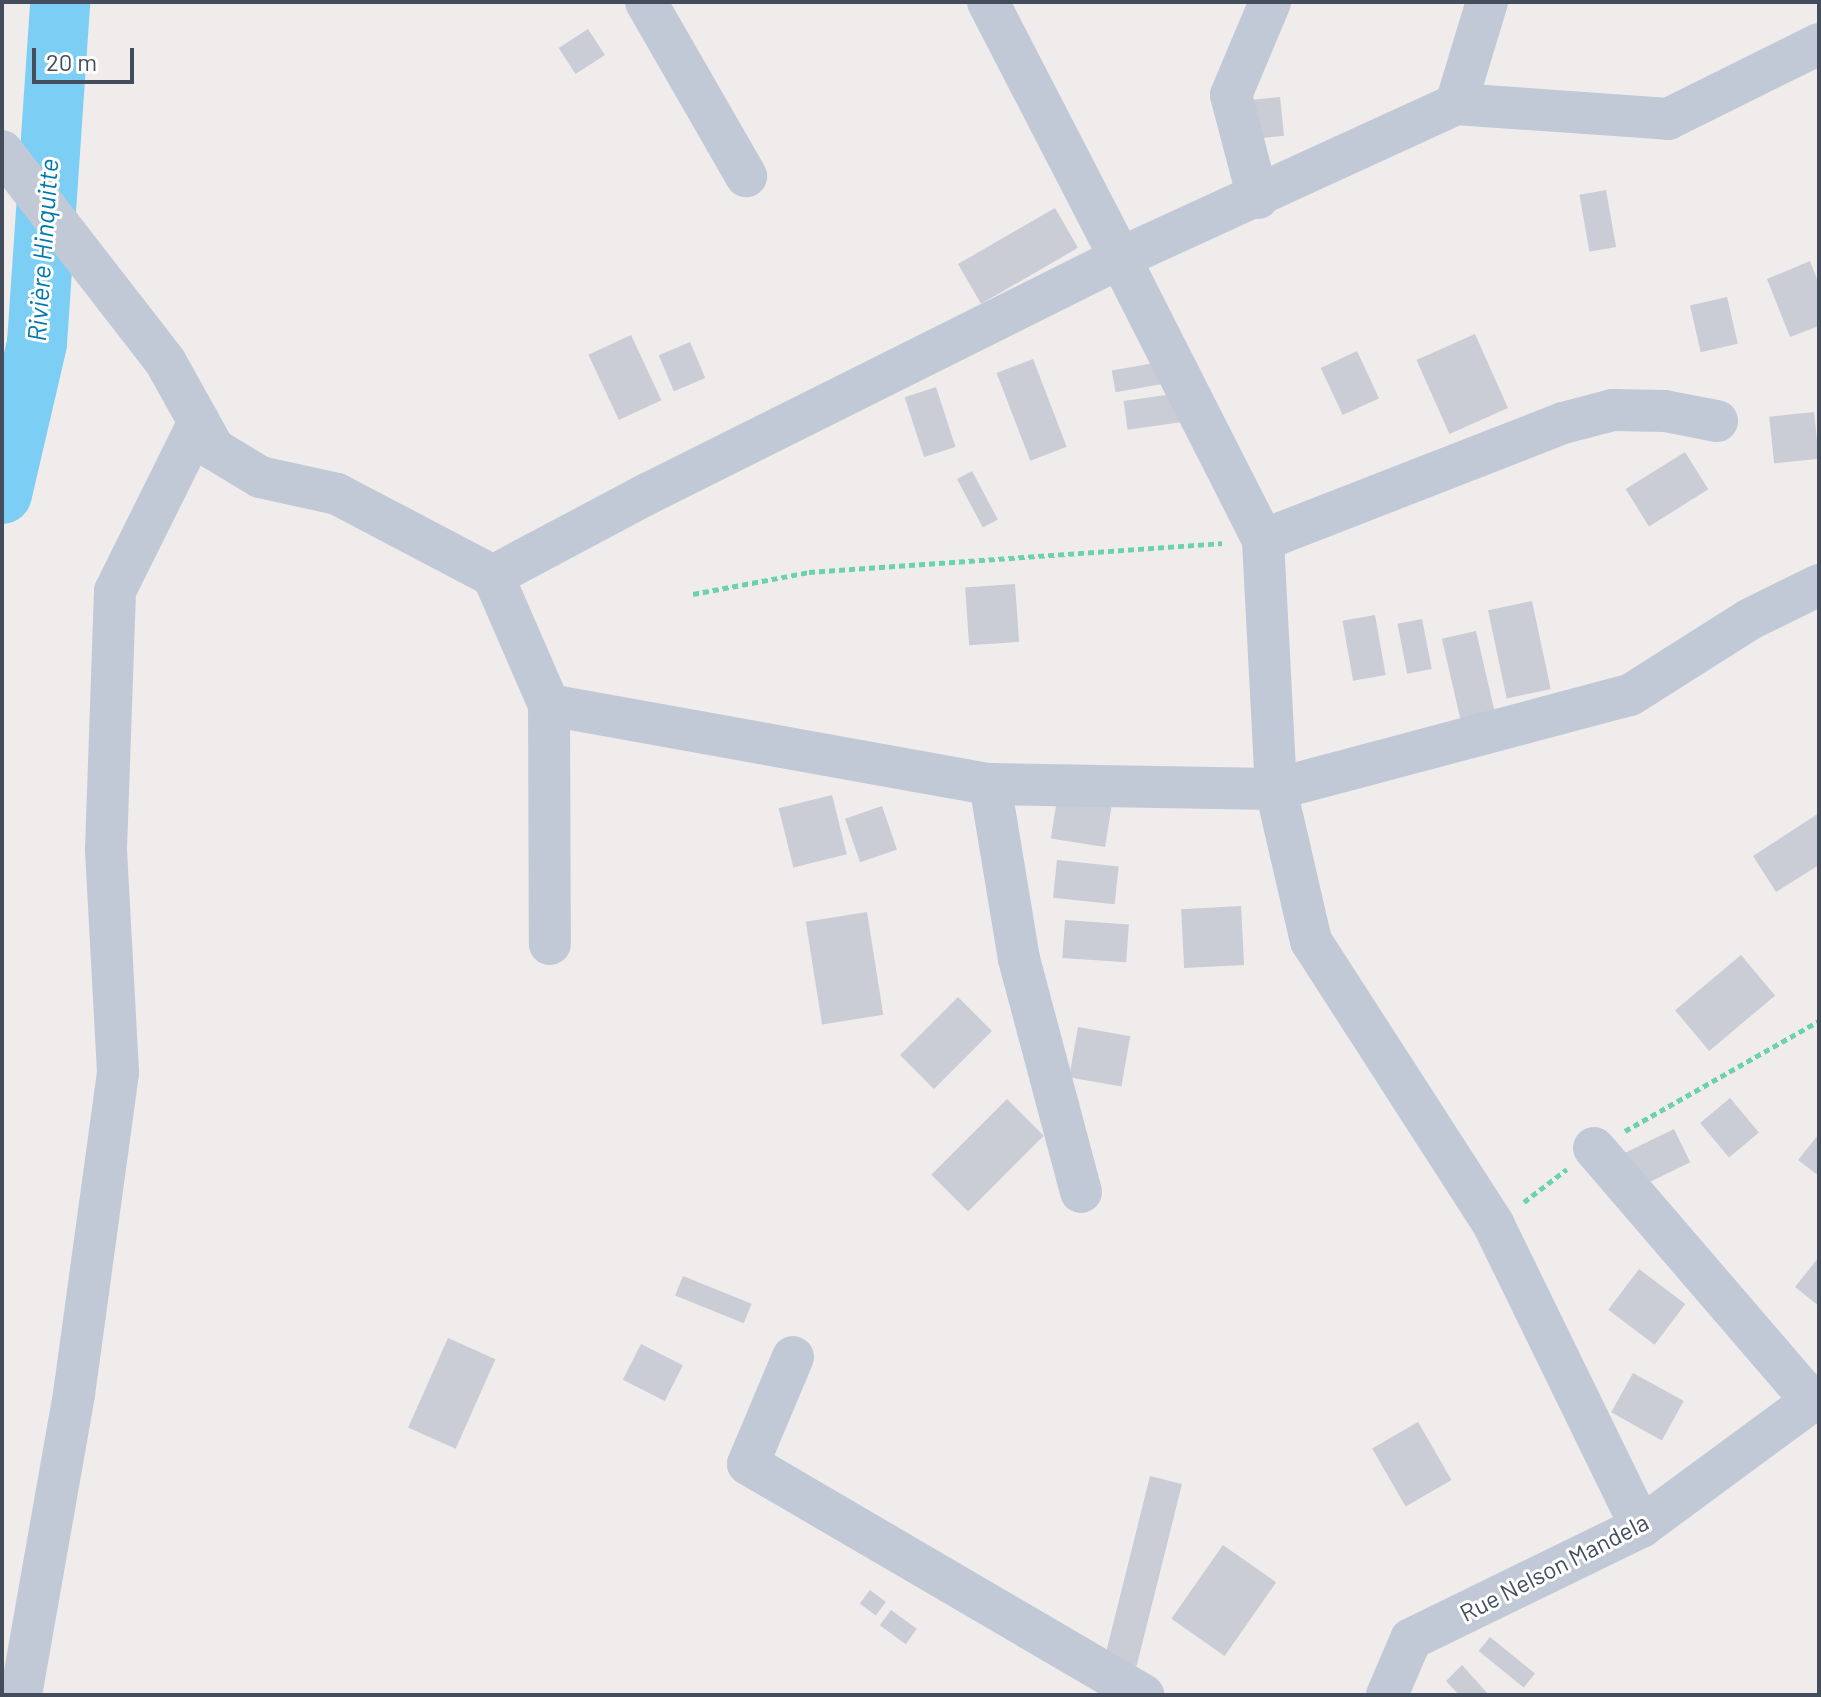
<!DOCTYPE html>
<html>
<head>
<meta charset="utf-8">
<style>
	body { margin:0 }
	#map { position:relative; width:1821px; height:1697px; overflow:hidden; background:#efeceb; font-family:Barlow,sans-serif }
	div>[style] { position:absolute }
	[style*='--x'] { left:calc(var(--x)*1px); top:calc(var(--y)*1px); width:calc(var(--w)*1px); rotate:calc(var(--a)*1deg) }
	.river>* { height:60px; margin:-30px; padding:0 30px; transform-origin:30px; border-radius:30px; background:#7dcef4 }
	.building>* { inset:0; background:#cacdd5; transform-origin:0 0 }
	.path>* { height:5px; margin-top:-2.5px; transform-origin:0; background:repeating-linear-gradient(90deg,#6ad3ab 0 6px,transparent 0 10px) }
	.minor>* { height:42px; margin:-21px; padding:0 21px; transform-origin:21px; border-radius:21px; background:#c0c9d5 }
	span { translate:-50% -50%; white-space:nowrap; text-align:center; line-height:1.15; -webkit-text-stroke:6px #fff; paint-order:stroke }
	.street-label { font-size:24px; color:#434d5b }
	.water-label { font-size:26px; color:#0078b1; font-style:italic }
	.frame { position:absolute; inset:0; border:4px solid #434d5b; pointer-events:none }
	.scale { position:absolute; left:32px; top:48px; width:102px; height:36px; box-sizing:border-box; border:4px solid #434d5b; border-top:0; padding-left:10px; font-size:24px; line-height:28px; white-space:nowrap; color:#434d5b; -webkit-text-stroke:6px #fff; paint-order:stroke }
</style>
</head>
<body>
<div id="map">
	<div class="river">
		<i style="--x:2;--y:494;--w:155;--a:-76.9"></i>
		<i style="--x:37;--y:343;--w:342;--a:-86.1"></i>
	</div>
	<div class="building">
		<i style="left:588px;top:29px;width:31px;height:35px;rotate:57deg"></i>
		<i style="left:1280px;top:97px;width:39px;height:34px;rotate:84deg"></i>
		<i style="left:1606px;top:190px;width:58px;height:27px;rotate:80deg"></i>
		<i style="left:1055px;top:208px;width:46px;height:112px;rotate:60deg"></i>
		<i style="clip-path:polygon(1810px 261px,1819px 284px,1819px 326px,1790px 337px,1767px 279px)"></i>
		<i style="left:1727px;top:297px;width:48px;height:38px;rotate:77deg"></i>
		<i style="left:1475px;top:334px;width:81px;height:64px;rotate:66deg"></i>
		<i style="left:631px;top:335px;width:72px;height:47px;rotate:65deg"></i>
		<i style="left:690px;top:342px;width:39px;height:34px;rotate:67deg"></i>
		<i style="left:1357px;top:351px;width:52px;height:40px;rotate:65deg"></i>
		<i style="left:1033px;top:359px;width:94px;height:39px;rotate:69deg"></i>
		<i style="left:1160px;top:362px;width:22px;height:49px;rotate:80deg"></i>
		<i style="left:936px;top:387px;width:63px;height:33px;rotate:72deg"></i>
		<i style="left:1180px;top:393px;width:29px;height:57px;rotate:82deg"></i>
		<i style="left:1814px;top:412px;width:47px;height:45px;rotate:84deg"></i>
		<i style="left:1685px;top:452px;width:44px;height:70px;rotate:58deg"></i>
		<i style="left:972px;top:471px;width:55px;height:17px;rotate:62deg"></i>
		<i style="left:1015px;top:584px;width:58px;height:50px;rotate:86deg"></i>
		<i style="left:1532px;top:601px;width:90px;height:45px;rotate:78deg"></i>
		<i style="left:1375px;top:615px;width:61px;height:33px;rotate:80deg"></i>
		<i style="left:1422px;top:619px;width:51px;height:25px;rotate:79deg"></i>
		<i style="left:1476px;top:631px;width:84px;height:35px;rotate:77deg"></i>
		<i style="left:1058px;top:793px;width:55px;height:46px;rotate:9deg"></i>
		<i style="left:832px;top:795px;width:61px;height:55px;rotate:76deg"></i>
		<i style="left:882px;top:806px;width:46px;height:39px;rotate:71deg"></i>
		<i style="clip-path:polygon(1819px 813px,1819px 865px,1776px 892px,1753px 856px)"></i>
		<i style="left:1057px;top:860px;width:62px;height:38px;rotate:6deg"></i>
		<i style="left:1241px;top:906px;width:59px;height:60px;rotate:87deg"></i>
		<i style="left:867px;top:912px;width:104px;height:62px;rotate:81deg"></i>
		<i style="left:1065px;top:920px;width:64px;height:38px;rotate:4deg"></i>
		<i style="left:1741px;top:955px;width:53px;height:86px;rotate:50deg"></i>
		<i style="left:958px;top:997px;width:48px;height:82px;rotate:45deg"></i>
		<i style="left:1078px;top:1027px;width:53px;height:51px;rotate:10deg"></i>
		<i style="left:1730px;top:1098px;width:45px;height:39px;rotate:50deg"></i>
		<i style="left:1007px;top:1099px;width:52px;height:107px;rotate:45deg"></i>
		<i style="left:1674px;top:1129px;width:37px;height:61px;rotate:64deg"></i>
		<i style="clip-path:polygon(1819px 1134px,1819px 1176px,1798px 1160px)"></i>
		<i style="clip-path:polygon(1819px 1257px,1819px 1306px,1795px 1287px)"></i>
		<i style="left:1639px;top:1269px;width:58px;height:51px;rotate:37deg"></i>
		<i style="left:683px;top:1276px;width:74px;height:21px;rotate:22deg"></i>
		<i style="left:448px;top:1338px;width:52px;height:98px;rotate:24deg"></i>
		<i style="left:641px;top:1344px;width:47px;height:40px;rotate:27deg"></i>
		<i style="left:1633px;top:1373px;width:58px;height:45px;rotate:29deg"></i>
		<i style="left:1418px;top:1422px;width:67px;height:53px;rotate:60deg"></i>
		<i style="left:1150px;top:1476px;width:33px;height:188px;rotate:14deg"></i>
		<i style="left:1223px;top:1545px;width:65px;height:90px;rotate:35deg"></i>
		<i style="left:870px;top:1590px;width:20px;height:17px;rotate:37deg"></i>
		<i style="left:891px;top:1610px;width:32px;height:19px;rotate:36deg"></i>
		<i style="left:1490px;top:1637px;width:58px;height:18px;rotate:39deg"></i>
		<i style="clip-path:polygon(1462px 1665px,1489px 1695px,1459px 1695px,1446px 1681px)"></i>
	</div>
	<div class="path">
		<i style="--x:693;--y:594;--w:118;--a:-10.7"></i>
		<i style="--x:809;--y:572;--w:414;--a:-4"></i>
		<i style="--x:1625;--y:1131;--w:223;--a:-29.6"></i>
		<i style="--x:1524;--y:1202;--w:54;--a:-37.5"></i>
	</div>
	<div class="minor">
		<i style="--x:646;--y:2;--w:201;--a:60.1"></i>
		<i style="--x:988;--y:2;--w:288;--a:62.7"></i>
		<i style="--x:1120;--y:258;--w:529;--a:153.48"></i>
		<i style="--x:647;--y:494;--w:174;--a:152"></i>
		<i style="--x:493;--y:576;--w:141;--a:66.5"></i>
		<i style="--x:549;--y:705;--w:448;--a:10.2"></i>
		<i style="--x:990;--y:784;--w:286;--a:1"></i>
		<i style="--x:1276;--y:789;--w:366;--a:-14.9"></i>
		<i style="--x:1630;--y:695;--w:142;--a:-32.3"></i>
		<i style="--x:1750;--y:619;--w:77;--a:-26.2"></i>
		<i style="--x:1456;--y:104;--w:107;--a:-73.1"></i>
		<i style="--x:2;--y:151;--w:266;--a:52.2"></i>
		<i style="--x:165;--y:361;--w:101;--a:60.9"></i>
		<i style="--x:214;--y:449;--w:54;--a:31.3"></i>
		<i style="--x:260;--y:477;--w:79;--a:12.4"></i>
		<i style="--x:337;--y:494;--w:176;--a:27.7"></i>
		<i style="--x:1258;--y:198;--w:106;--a:-104.7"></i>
		<i style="--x:1231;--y:95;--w:101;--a:-67.2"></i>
		<i style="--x:1263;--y:540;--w:322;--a:-21.3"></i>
		<i style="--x:1563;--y:423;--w:52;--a:-14.6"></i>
		<i style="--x:1613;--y:410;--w:52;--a:1.1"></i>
		<i style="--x:1665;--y:411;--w:53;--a:10.9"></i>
		<i style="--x:549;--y:705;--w:239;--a:89.8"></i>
		<i style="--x:990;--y:784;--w:177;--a:80.6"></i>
		<i style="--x:1019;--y:959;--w:241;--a:75.1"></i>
		<i style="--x:1594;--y:1148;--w:336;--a:49.3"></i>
		<i style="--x:793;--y:1357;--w:116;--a:112.8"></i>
		<i style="--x:748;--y:1464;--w:458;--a:30.3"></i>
		<i style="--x:1641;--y:1527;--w:336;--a:-116"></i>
		<i style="--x:1494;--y:1225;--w:338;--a:-122.8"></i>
		<i style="--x:1311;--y:941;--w:156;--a:-103"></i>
		<i style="--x:1276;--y:789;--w:249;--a:-93"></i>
		<i style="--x:1263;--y:540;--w:316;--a:-116.9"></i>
		<i style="--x:1120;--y:258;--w:370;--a:-24.6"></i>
		<i style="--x:1456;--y:104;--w:213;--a:4"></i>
		<i style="--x:1668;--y:119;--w:169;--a:-26.4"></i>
		<i style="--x:21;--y:1695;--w:306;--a:-80"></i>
		<i style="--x:74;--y:1394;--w:325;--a:-82.2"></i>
		<i style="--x:118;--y:1072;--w:223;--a:-93.1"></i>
		<i style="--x:106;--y:849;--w:258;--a:-88"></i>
		<i style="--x:115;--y:591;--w:189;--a:-63.6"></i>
		<i style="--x:1387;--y:1695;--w:61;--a:-66.8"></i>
		<i style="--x:1411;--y:1639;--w:256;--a:-26"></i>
		<i style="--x:1641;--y:1527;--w:221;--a:-36.4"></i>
	</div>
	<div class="street-label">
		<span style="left:1554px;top:1567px;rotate:-27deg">Rue Nelson Mandela</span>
	</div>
	<div class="water-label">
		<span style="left:42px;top:250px;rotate:-86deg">Rivière Hinquitte</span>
	</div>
	<div class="frame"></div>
	<div class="scale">20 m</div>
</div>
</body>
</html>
